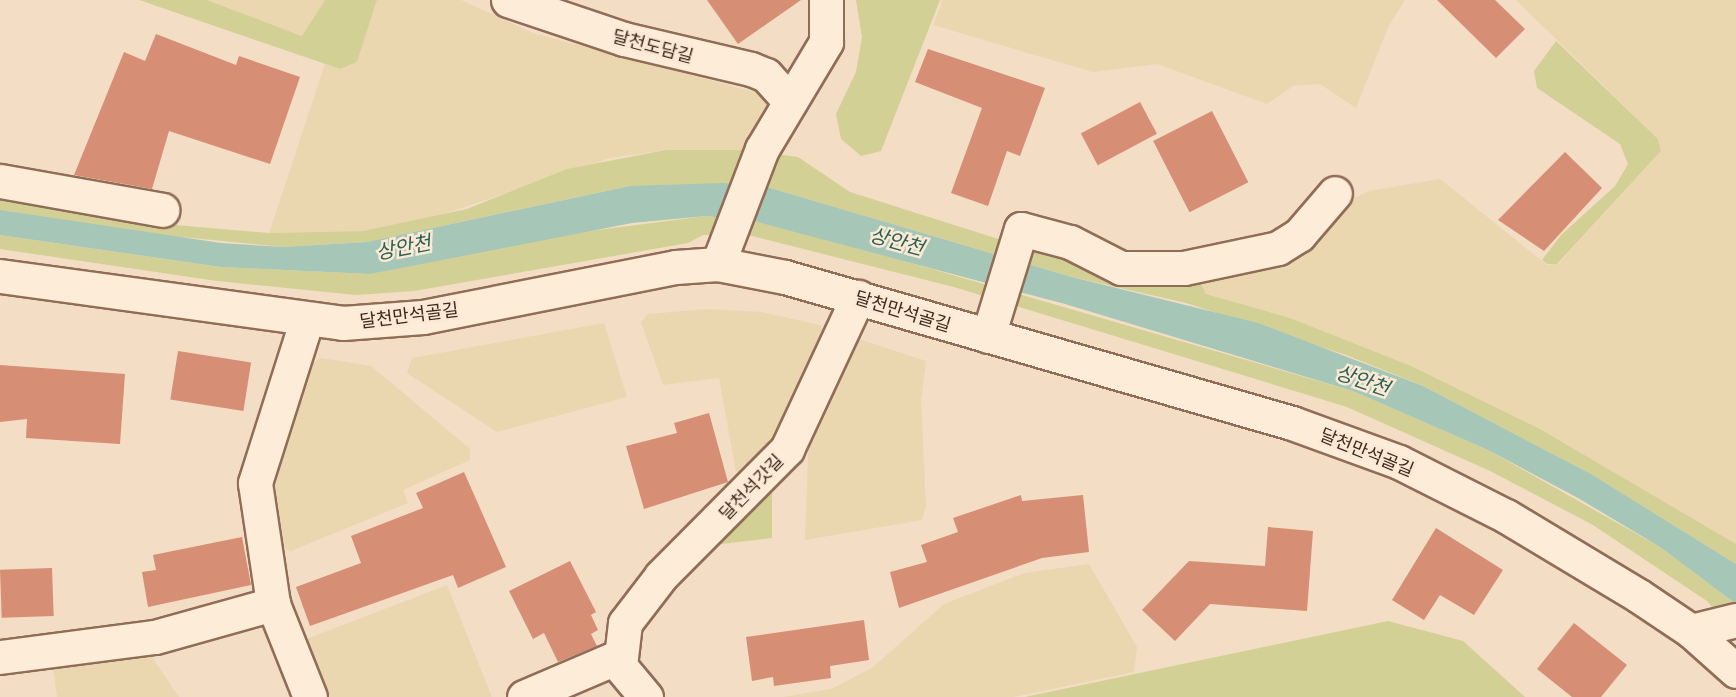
<!DOCTYPE html>
<html>
<head>
<meta charset="utf-8">
<style>
	body { margin:0 }
	#map { position:relative; width:1736px; height:697px; overflow:hidden; background:#f3ddc4; font-family:"Playfair Display","Noto Sans KR",serif }
	div>[style] { position:absolute }
	[style*='--x'] { left:calc(var(--x)*1px); top:calc(var(--y)*1px); width:calc(var(--w)*1px); rotate:calc(var(--a)*1deg) }
	.farmland>* { inset:0; background:#ead7b0 }
	.green>* { inset:0; background:#d3d096 }
	.water>* { inset:0; background:#a6c6b7 }
	.building>* { inset:0; background:#d68e75; transform-origin:0 0 }
	.roads { filter:drop-shadow(2px 0 #916d57) drop-shadow(-2px 0 #916d57) drop-shadow(0 2px #916d57) drop-shadow(0 -2px #916d57) }
	.minor>* { height:33px; margin:-16.5px; padding:0 16.5px; transform-origin:16.5px; border-radius:16.5px; background:#fdecd8 }
	span { translate:-50% -50%; white-space:nowrap; text-align:center; line-height:1.15; -webkit-text-stroke:5px #fae9d4; paint-order:stroke }
	.street-label { font-size:18px; color:#3f281d }
	.water-label { font-size:20px; color:#2b6054; font-style:italic }
</style>
</head>
<body>
<div id="map">
	<div class="farmland">
		<i style="clip-path:polygon(207px 0,325px 0,303px 36px)"></i>
		<i style="clip-path:polygon(377px 0,461px 0,533px 33px,773px 97px,746px 150px,666px 150px,610px 158px,417px 223px,363px 231px,269px 233px,325px 64px,340px 69px,357px 62px)"></i>
		<i style="clip-path:polygon(943px 0,1405px 0,1389px 25px,1356px 108px,1320px 84px,1293px 86px,1267px 104px,1157px 64px,1093px 72px,933px 25px)"></i>
		<i style="clip-path:polygon(1516px 0,1736px 0,1736px 544px,1290px 318px,1206px 294px,1200px 282px,1262px 270px,1309px 243px,1341px 204px,1369px 191px,1440px 179px,1547px 265px,1558px 264px,1661px 151px,1658px 139px)"></i>
		<i style="clip-path:polygon(707px 309px,761px 312px,820px 325px,826px 340px,777px 441px,745px 473px,736px 472px,719px 378px,663px 385px,641px 322px,648px 314px)"></i>
		<i style="clip-path:polygon(604px 323px,627px 397px,497px 432px,407px 373px,412px 358px)"></i>
		<i style="clip-path:polygon(859px 339px,926px 361px,921px 400px,926px 506px,922px 520px,805px 540px,809px 432px,849px 343px)"></i>
		<i style="clip-path:polygon(321px 358px,371px 366px,470px 449px,470px 460px,403px 490px,408px 503px,291px 551px,278px 545px,269px 482px,309px 365px)"></i>
		<i style="clip-path:polygon(1089px 564px,1137px 647px,1134px 672px,1013px 697px,783px 697px,831px 689px,872px 668px,944px 604px,1024px 573px)"></i>
		<i style="clip-path:polygon(447px 585px,492px 697px,326px 697px,304px 640px)"></i>
		<i style="clip-path:polygon(151px 656px,179px 697px,57px 697px,53px 666px)"></i>
	</div>
	<div class="green">
		<i style="clip-path:polygon(139px 0,207px 0,302px 36px,325px 0,377px 0,357px 62px,340px 69px)"></i>
		<i style="clip-path:polygon(856px 0,940px 0,881px 151px,861px 156px,841px 139px,836px 114px,856px 72px,862px 37px)"></i>
		<i style="clip-path:polygon(1556px 41px,1658px 139px,1661px 151px,1557px 264px,1547px 264px,1542px 260px,1561px 235px,1615px 186px,1628px 164px,1620px 144px,1537px 88px,1534px 71px)"></i>
		<i style="clip-path:polygon(666px 150px,746px 150px,798px 157px,850px 192px,1084px 266px,1156px 285px,1200px 282px,1206px 294px,1290px 318px,1411px 366px,1540px 429px,1736px 544px,1736px 564px,1591px 474px,1423px 386px,1346px 355px,1186px 303px,1068px 276px,767px 187px,630px 186px,367px 242px,283px 247px,119px 231px,0 210px,0 195px,164px 224px,269px 233px,363px 231px,467px 209px,567px 169px)"></i>
		<i style="clip-path:polygon(706px 216px,754px 221px,832px 240px,1353px 391px,1488px 450px,1660px 547px,1736px 604px,1736px 634px,1707px 601px,1593px 525px,1490px 471px,1347px 407px,954px 287px,748px 235px,703px 235px,688px 243px,414px 291px,356px 295px,217px 281px,0 249px,0 235px,221px 267px,370px 274px,551px 236px)"></i>
		<i style="clip-path:polygon(772px 483px,772px 538px,713px 545px)"></i>
		<i style="clip-path:polygon(1388px 621px,1463px 641px,1525px 697px,1025px 697px)"></i>
	</div>
	<div class="water">
		<i style="clip-path:polygon(723px 183px,767px 187px,1068px 276px,1258px 323px,1423px 386px,1591px 474px,1736px 564px,1736px 604px,1660px 547px,1578px 498px,1488px 450px,1353px 391px,1065px 304px,754px 221px,706px 216px,632px 223px,370px 274px,221px 267px,0 235px,0 210px,221px 243px,283px 247px,367px 242px,630px 186px)"></i>
	</div>
	<div class="building">
		<i style="clip-path:polygon(707px 0,801px 0,738px 44px)"></i>
		<i style="clip-path:polygon(1437px 0,1495px 0,1525px 29px,1496px 58px)"></i>
		<i style="clip-path:polygon(156px 34px,236px 65px,239px 56px,300px 77px,270px 164px,169px 131px,152px 189px,74px 175px,124px 52px,145px 61px)"></i>
		<i style="clip-path:polygon(928px 49px,1045px 88px,1020px 156px,1007px 151px,988px 206px,951px 193px,982px 108px,915px 82px)"></i>
		<i style="left:1140px;top:102px;width:36px;height:67px;rotate:62deg"></i>
		<i style="left:1212px;top:111px;width:80px;height:66px;rotate:63deg"></i>
		<i style="clip-path:polygon(1565px 152px,1602px 188px,1544px 251px,1498px 220px)"></i>
		<i style="left:178px;top:351px;width:74px;height:49px;rotate:9deg"></i>
		<i style="clip-path:polygon(0 365px,125px 374px,120px 444px,26px 438px,27px 419px,0 422px)"></i>
		<i style="clip-path:polygon(709px 413px,728px 482px,644px 509px,626px 446px,677px 433px,674px 423px)"></i>
		<i style="clip-path:polygon(464px 472px,506px 567px,458px 588px,453px 575px,310px 626px,296px 587px,361px 563px,351px 536px,423px 508px,416px 493px)"></i>
		<i style="clip-path:polygon(1021px 495px,1022px 501px,1083px 495px,1089px 552px,1042px 558px,899px 608px,890px 572px,927px 562px,921px 545px,958px 532px,953px 518px)"></i>
		<i style="clip-path:polygon(1268px 527px,1313px 531px,1307px 611px,1210px 604px,1175px 641px,1142px 610px,1189px 561px,1265px 566px)"></i>
		<i style="clip-path:polygon(1436px 528px,1503px 570px,1474px 615px,1440px 595px,1424px 620px,1392px 600px)"></i>
		<i style="clip-path:polygon(242px 537px,251px 585px,148px 607px,142px 572px,156px 570px,153px 555px)"></i>
		<i style="clip-path:polygon(570px 561px,596px 612px,591px 615px,598px 630px,591px 634px,597px 646px,558px 662px,544px 633px,533px 639px,509px 591px)"></i>
		<i style="left:52px;top:568px;width:48px;height:52px;rotate:88deg"></i>
		<i style="clip-path:polygon(864px 620px,869px 660px,830px 666px,831px 678px,774px 686px,773px 677px,752px 681px,746px 637px)"></i>
		<i style="clip-path:polygon(1574px 623px,1627px 665px,1601px 697px,1572px 697px,1537px 669px)"></i>
	</div>
	<div class="roads">
		<div class="minor">
			<i style="--x:508;--y:0;--w:122;--a:18.6"></i>
			<i style="--x:624;--y:39;--w:130;--a:13.3"></i>
			<i style="--x:751;--y:69;--w:16;--a:22"></i>
			<i style="--x:766;--y:75;--w:36;--a:48"></i>
			<i style="--x:0;--y:181;--w:165;--a:10.1"></i>
			<i style="--x:718;--y:264;--w:123;--a:-69.1"></i>
			<i style="--x:762;--y:149;--w:125;--a:-59.1"></i>
			<i style="--x:826;--y:42;--w:42;--a:-90"></i>
			<i style="--x:0;--y:276;--w:346;--a:7.8"></i>
			<i style="--x:343;--y:323;--w:80;--a:-4.3"></i>
			<i style="--x:423;--y:317;--w:258;--a:-11.2"></i>
			<i style="--x:676;--y:267;--w:42;--a:-4.1"></i>
			<i style="--x:718;--y:264;--w:68;--a:11"></i>
			<i style="--x:785;--y:277;--w:528;--a:16.06"></i>
			<i style="--x:1292;--y:423;--w:114;--a:20"></i>
			<i style="--x:1399;--y:462;--w:120;--a:26.8"></i>
			<i style="--x:1506;--y:516;--w:155;--a:31"></i>
			<i style="--x:1639;--y:596;--w:63;--a:33.9"></i>
			<i style="--x:1691;--y:631;--w:60;--a:41.6"></i>
			<i style="--x:306;--y:322;--w:169;--a:107.6"></i>
			<i style="--x:255;--y:483;--w:122;--a:81.5"></i>
			<i style="--x:273;--y:604;--w:100;--a:68.3"></i>
			<i style="--x:988;--y:336;--w:112;--a:-72.9"></i>
			<i style="--x:1021;--y:229;--w:51;--a:14.9"></i>
			<i style="--x:1070;--y:242;--w:57;--a:27"></i>
			<i style="--x:1121;--y:268;--w:63;--a:0"></i>
			<i style="--x:1184;--y:268;--w:96;--a:-12"></i>
			<i style="--x:1278;--y:248;--w:25;--a:-32"></i>
			<i style="--x:1299;--y:235;--w:55;--a:-49.4"></i>
			<i style="--x:1691;--y:631;--w:46;--a:-13.7"></i>
			<i style="--x:0;--y:657;--w:156;--a:-7.4"></i>
			<i style="--x:155;--y:637;--w:123;--a:-15.6"></i>
			<i style="--x:524;--y:697;--w:102;--a:-23.1"></i>
			<i style="--x:646;--y:697;--w:40;--a:-130"></i>
			<i style="--x:620;--y:666;--w:43;--a:-83.4"></i>
			<i style="--x:625;--y:623;--w:59;--a:-52.5"></i>
			<i style="--x:661;--y:576;--w:179;--a:-45.2"></i>
			<i style="--x:787;--y:449;--w:168;--a:-65"></i>
		</div>
	</div>
	<div class="street-label">
		<span style="left:653px;top:46px;rotate:15deg">달천도담길</span>
		<span style="left:903px;top:311px;rotate:17deg">달천만석골길</span>
		<span style="left:409px;top:315px;rotate:-7deg">달천만석골길</span>
		<span style="left:1367px;top:452px;rotate:22deg">달천만석골길</span>
		<span style="left:751px;top:487px;rotate:-46deg">달천석갓길</span>
	</div>
	<div class="water-label">
		<span style="left:897px;top:240px;rotate:15deg">상안천</span>
		<span style="left:403px;top:246px;rotate:-11deg">상안천</span>
		<span style="left:1363px;top:379px;rotate:19deg">상안천</span>
	</div>
</div>
</body>
</html>
